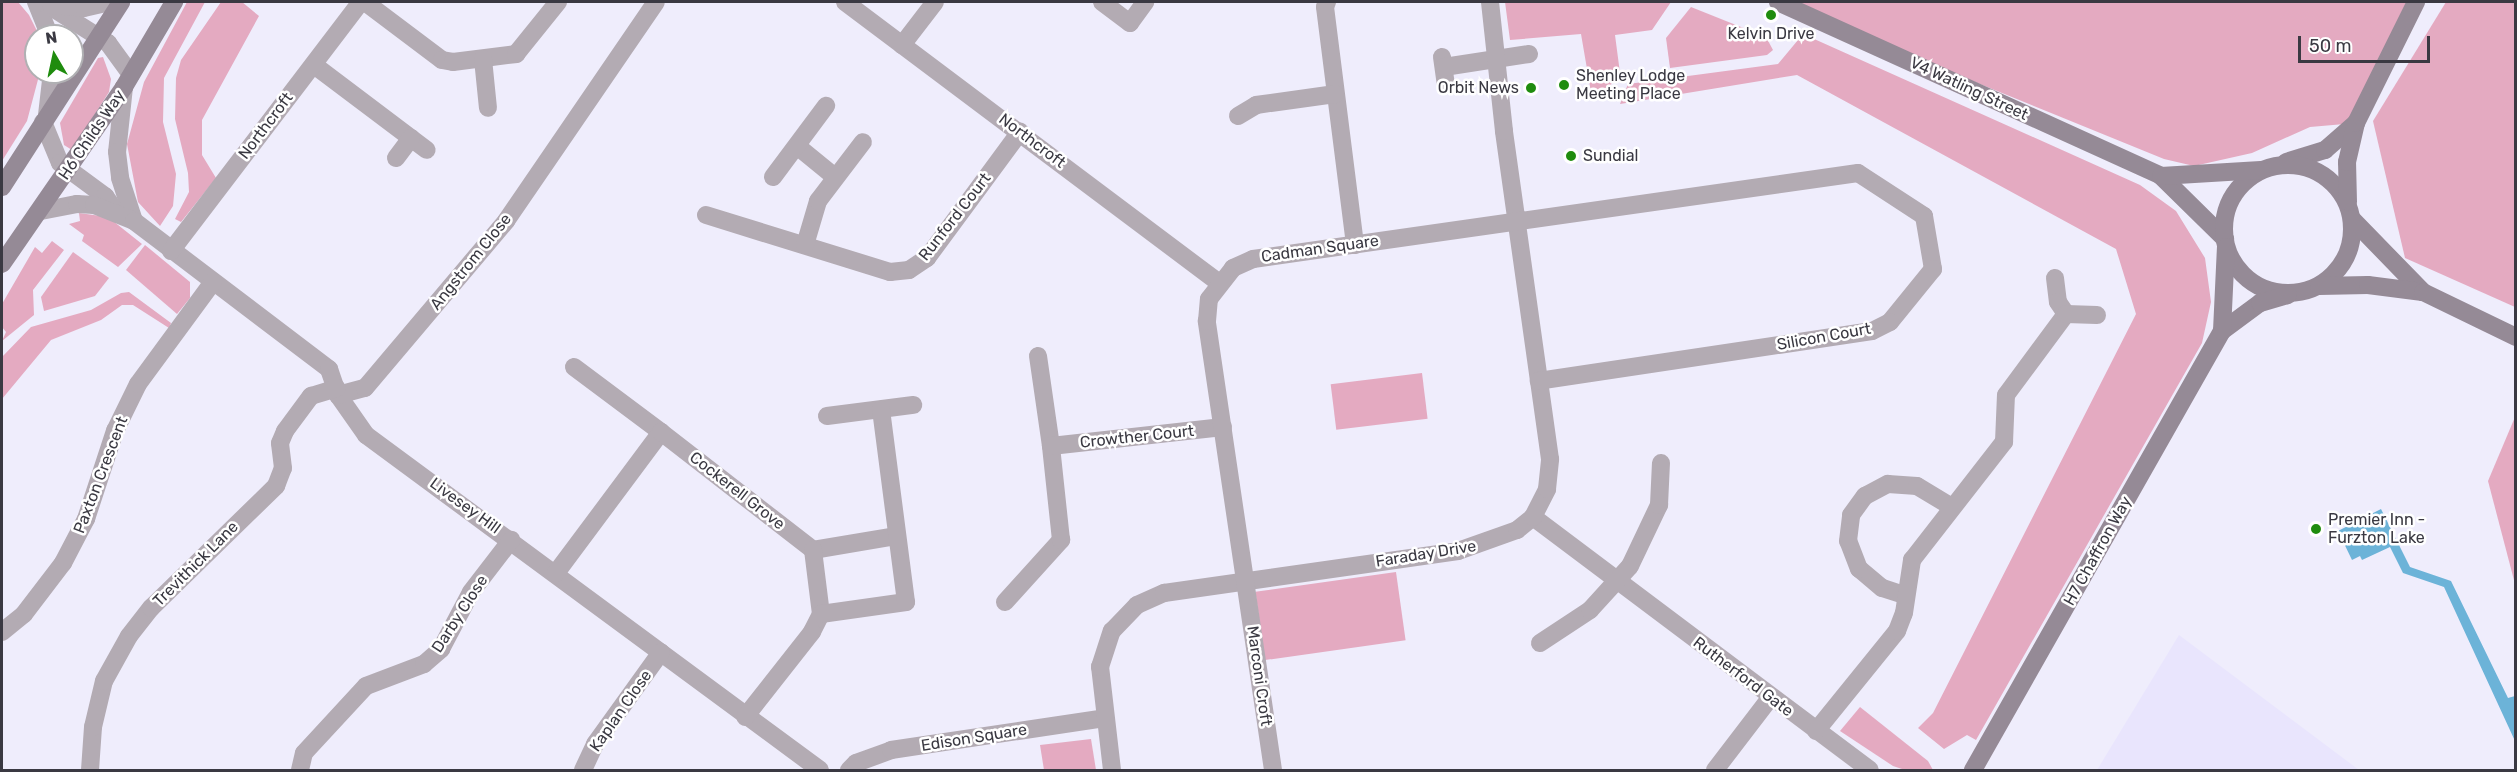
<!DOCTYPE html>
<html>
<head>
<meta charset="utf-8">
<style>
	body { margin:0 }
	#map { position:relative; width:2517px; height:772px; overflow:hidden; background:#efedfc; font-family:Rubik,sans-serif }
	div>[style] { position:absolute }
	[style*='--x'] { left:calc(var(--x)*1px); top:calc(var(--y)*1px); width:calc(var(--w)*1px); rotate:calc(var(--a)*1deg) }
	.built>* { inset:0; background:#e9e5fd }
	.green>* { inset:0; background:#e4aac1; transform-origin:0 0 }
	.water>* { inset:0; background:#6cb3d8 }
	.street>* { height:18px; margin:-9px; padding:0 9px; transform-origin:9px; border-radius:9px; background:#b3abb3 }
	.secondary>* { height:18px; margin:-9px; padding:0 9px; transform-origin:9px; border-radius:9px; background:#958a96 }
	.secondary>.ring { margin:-9px; padding:0; box-sizing:content-box; background:none; border:18px solid #958a96; border-radius:50% }
	.dots>* { width:16px; height:16px; translate:-50% -50%; box-sizing:border-box; border:3px solid #fff; border-radius:50% }
	span { translate:-50% -50%; white-space:nowrap; text-align:center; line-height:1.15; -webkit-text-stroke:5px #fff; paint-order:stroke }
	.poi-label { font-size:16px; color:#3a3942 }
	.left { translate:0 -50%; text-align:left }
	.right { translate:-100% -50%; text-align:right }
	.street-label { font-size:16px; color:#3a3942 }
	.frame { position:absolute; inset:0; border:3px solid #3a3942; pointer-events:none }
	.north { position:absolute; left:24px; top:24px; width:60px; height:60px; box-sizing:border-box; background:#fff; border:2px solid #b0b0b3; border-radius:50%; rotate:351deg; font-size:16px; font-weight:700; line-height:24px; text-align:center; color:#3a3942 }
	.north::after { content:''; display:block; margin:auto; width:21px; height:27px; background:#1f8c0e; clip-path:polygon(50% 0,100% 100%,50% 72%,0 100%) }
	.scale { position:absolute; left:2298px; top:36px; width:132px; height:27px; box-sizing:border-box; border:3px solid #3a3942; border-top:0; padding-left:8px; font-size:18px; line-height:21px; white-space:nowrap; color:#3a3942; -webkit-text-stroke:4px #fff; paint-order:stroke }
</style>
</head>
<body>
<div id="map">
	<div class="built">
		<i style="clip-path:polygon(2179px 635px,2359px 770px,2097px 770px)"></i>
	</div>
	<div class="green">
		<i style="clip-path:polygon(2px 2px,18px 2px,29px 15px,38px 33px,36px 72px,40px 72px,27px 121px,2px 161px)"></i>
		<i style="clip-path:polygon(187px 2px,205px 2px,164px 78px,163px 122px,176px 174px,173px 206px,160px 226px,138px 202px,127px 144px,144px 82px)"></i>
		<i style="clip-path:polygon(221px 2px,242px 2px,259px 16px,202px 120px,202px 155px,216px 178px,181px 222px,175px 219px,189px 192px,188px 173px,175px 119px,176px 78px,181px 60px)"></i>
		<i style="clip-path:polygon(1505px 2px,1671px 2px,1652px 30px,1615px 35px,1620px 73px,1602px 96px,1592px 98px,1581px 34px,1510px 40px)"></i>
		<i style="clip-path:polygon(1778px 2px,2416px 2px,2356px 123px,2310px 127px,2252px 153px,2194px 166px,2164px 159px)"></i>
		<i style="clip-path:polygon(2446px 2px,2515px 2px,2515px 307px,2405px 258px,2373px 121px)"></i>
		<i style="clip-path:polygon(1691px 7px,1766px 37px,1773px 50px,1767px 55px,1670px 68px,1666px 38px)"></i>
		<i style="clip-path:polygon(1803px 34px,2140px 185px,2176px 211px,2205px 258px,2211px 302px,2202px 343px,1976px 740px,1967px 735px,1944px 749px,1918px 728px,1933px 713px,2136px 314px,2116px 249px,1797px 75px,1620px 104px,1628px 84px,1778px 64px)"></i>
		<i style="clip-path:polygon(103px 57px,111px 79px,109px 92px,72px 150px,64px 145px,60px 123px,98px 58px)"></i>
		<i style="clip-path:polygon(79px 213px,108px 217px,142px 244px,118px 267px,82px 241px,84px 235px,69px 224px,80px 221px)"></i>
		<i style="clip-path:polygon(52px 241px,64px 250px,33px 290px,34px 315px,2px 341px,6px 332px,2px 327px,2px 304px,35px 247px,42px 253px)"></i>
		<i style="clip-path:polygon(145px 245px,190px 282px,190px 298px,177px 314px,126px 270px)"></i>
		<i style="clip-path:polygon(73px 252px,109px 278px,95px 296px,44px 311px,41px 297px)"></i>
		<i style="clip-path:polygon(129px 292px,171px 323px,169px 328px,133px 305px,122px 305px,101px 320px,51px 340px,2px 399px,2px 357px,31px 327px,91px 310px,121px 293px)"></i>
		<i style="left:1422px;top:373px;width:46px;height:92px;rotate:83deg"></i>
		<i style="clip-path:polygon(2515px 417px,2515px 584px,2488px 481px)"></i>
		<i style="left:1396px;top:572px;width:69px;height:142px;rotate:82deg"></i>
		<i style="clip-path:polygon(1860px 707px,1928px 761px,1933px 770px,1905px 770px,1893px 766px,1840px 731px)"></i>
		<i style="clip-path:polygon(1091px 739px,1096px 770px,1044px 770px,1040px 745px)"></i>
	</div>
	<div class="water">
		<i style="clip-path:polygon(2381px 509px,2410px 567px,2451px 581px,2508px 698px,2515px 696px,2515px 741px,2444px 587px,2403px 573px,2390px 547px,2362px 560px,2360px 556px,2352px 560px,2338px 531px)"></i>
	</div>
	<div class="street">
		<i style="--x:36;--y:2;--w:37;--a:68"></i>
		<i style="--x:43;--y:2;--w:77;--a:32.2"></i>
		<i style="--x:108;--y:43;--w:39;--a:54"></i>
		<i style="--x:365;--y:2;--w:96;--a:37"></i>
		<i style="--x:442;--y:60;--w:11;--a:10"></i>
		<i style="--x:453;--y:62;--w:64;--a:-7.2"></i>
		<i style="--x:516;--y:54;--w:67;--a:-51.1"></i>
		<i style="--x:845;--y:2;--w:466;--a:36.9"></i>
		<i style="--x:1102;--y:2;--w:35;--a:37"></i>
		<i style="--x:1130;--y:23;--w:26;--a:-54"></i>
		<i style="--x:1327;--y:2;--w:5;--a:112"></i>
		<i style="--x:1325;--y:7;--w:240;--a:82.8"></i>
		<i style="--x:51;--y:5;--w:33;--a:5"></i>
		<i style="--x:84;--y:8;--w:28;--a:-13"></i>
		<i style="--x:902;--y:45;--w:54;--a:-52.5"></i>
		<i style="--x:1442;--y:57;--w:27;--a:82"></i>
		<i style="--x:483;--y:59;--w:49;--a:84.2"></i>
		<i style="--x:314;--y:65;--w:141;--a:37"></i>
		<i style="--x:1444;--y:67;--w:86;--a:-8.7"></i>
		<i style="--x:124;--y:87;--w:65;--a:96.1"></i>
		<i style="--x:117;--y:152;--w:26;--a:83"></i>
		<i style="--x:120;--y:178;--w:45;--a:72"></i>
		<i style="--x:47;--y:115;--w:43;--a:-83.4"></i>
		<i style="--x:1238;--y:116;--w:21;--a:-31"></i>
		<i style="--x:1256;--y:105;--w:80;--a:-7.9"></i>
		<i style="--x:43;--y:122;--w:44;--a:67.5"></i>
		<i style="--x:60;--y:163;--w:56;--a:36.3"></i>
		<i style="--x:105;--y:196;--w:19;--a:55"></i>
		<i style="--x:797;--y:146;--w:49;--a:39.2"></i>
		<i style="--x:396;--y:158;--w:25;--a:-53"></i>
		<i style="--x:773;--y:177;--w:89;--a:-53.3"></i>
		<i style="--x:41;--y:211;--w:37;--a:-11"></i>
		<i style="--x:77;--y:204;--w:17;--a:3"></i>
		<i style="--x:94;--y:205;--w:43;--a:21.8"></i>
		<i style="--x:134;--y:221;--w:245;--a:37.2"></i>
		<i style="--x:329;--y:369;--w:28;--a:71"></i>
		<i style="--x:338;--y:395;--w:49;--a:55"></i>
		<i style="--x:366;--y:435;--w:564;--a:36.42"></i>
		<i style="--x:706;--y:215;--w:193;--a:17.2"></i>
		<i style="--x:890;--y:272;--w:19;--a:-6"></i>
		<i style="--x:909;--y:270;--w:22;--a:-34"></i>
		<i style="--x:927;--y:258;--w:157;--a:-53.6"></i>
		<i style="--x:805;--y:245;--w:46;--a:-73.5"></i>
		<i style="--x:818;--y:201;--w:74;--a:-52.7"></i>
		<i style="--x:171;--y:251;--w:313;--a:-52.7"></i>
		<i style="--x:2055;--y:278;--w:24;--a:83"></i>
		<i style="--x:2058;--y:302;--w:14;--a:56"></i>
		<i style="--x:1038;--y:356;--w:91;--a:81.8"></i>
		<i style="--x:574;--y:367;--w:109;--a:36.8"></i>
		<i style="--x:338;--y:395;--w:28;--a:-15"></i>
		<i style="--x:365;--y:388;--w:219;--a:-49.8"></i>
		<i style="--x:506;--y:221;--w:265;--a:-55.6"></i>
		<i style="--x:827;--y:416;--w:87;--a:-7.3"></i>
		<i style="--x:1533;--y:517;--w:421;--a:36.9"></i>
		<i style="--x:813;--y:550;--w:85;--a:-9.5"></i>
		<i style="--x:556;--y:573;--w:176;--a:-53.3"></i>
		<i style="--x:661;--y:432;--w:192;--a:37.8"></i>
		<i style="--x:813;--y:550;--w:64;--a:82.9"></i>
		<i style="--x:821;--y:614;--w:20;--a:117"></i>
		<i style="--x:812;--y:632;--w:108;--a:128.2"></i>
		<i style="--x:1904;--y:595;--w:23;--a:-162"></i>
		<i style="--x:1882;--y:588;--w:30;--a:-140"></i>
		<i style="--x:1859;--y:569;--w:30;--a:-111"></i>
		<i style="--x:1848;--y:541;--w:26;--a:-83"></i>
		<i style="--x:1851;--y:515;--w:24;--a:-54"></i>
		<i style="--x:1865;--y:496;--w:26;--a:-28"></i>
		<i style="--x:1888;--y:484;--w:29;--a:4"></i>
		<i style="--x:1917;--y:486;--w:41;--a:31"></i>
		<i style="--x:1005;--y:602;--w:84;--a:-47.9"></i>
		<i style="--x:1061;--y:540;--w:95;--a:-96.1"></i>
		<i style="--x:1051;--y:446;--w:173;--a:-6.3"></i>
		<i style="--x:821;--y:614;--w:86;--a:-8"></i>
		<i style="--x:906;--y:602;--w:194;--a:-97.4"></i>
		<i style="--x:2;--y:632;--w:28;--a:-39"></i>
		<i style="--x:24;--y:614;--w:64;--a:-52.6"></i>
		<i style="--x:63;--y:563;--w:50;--a:-62.4"></i>
		<i style="--x:86;--y:519;--w:93;--a:-71.8"></i>
		<i style="--x:115;--y:431;--w:52;--a:-63.9"></i>
		<i style="--x:138;--y:384;--w:127;--a:-53.7"></i>
		<i style="--x:1540;--y:643;--w:60;--a:-33.4"></i>
		<i style="--x:1590;--y:610;--w:59;--a:-47.7"></i>
		<i style="--x:1630;--y:566;--w:68;--a:-64.6"></i>
		<i style="--x:1659;--y:505;--w:42;--a:-87.3"></i>
		<i style="--x:1816;--y:731;--w:129;--a:-51"></i>
		<i style="--x:1897;--y:631;--w:19;--a:-69"></i>
		<i style="--x:1904;--y:613;--w:54;--a:-81.4"></i>
		<i style="--x:1912;--y:560;--w:150;--a:-52.1"></i>
		<i style="--x:2004;--y:442;--w:47;--a:-87.6"></i>
		<i style="--x:2006;--y:395;--w:101;--a:-53.5"></i>
		<i style="--x:2066;--y:314;--w:31;--a:2"></i>
		<i style="--x:90;--y:770;--w:43;--a:-86"></i>
		<i style="--x:93;--y:727;--w:47;--a:-76.6"></i>
		<i style="--x:104;--y:681;--w:51;--a:-60.9"></i>
		<i style="--x:129;--y:636;--w:36;--a:-52"></i>
		<i style="--x:151;--y:608;--w:175;--a:-44.3"></i>
		<i style="--x:276;--y:486;--w:19;--a:-69"></i>
		<i style="--x:283;--y:468;--w:25;--a:-97"></i>
		<i style="--x:280;--y:443;--w:13;--a:-67"></i>
		<i style="--x:285;--y:431;--w:44;--a:-53.4"></i>
		<i style="--x:311;--y:396;--w:27;--a:-17"></i>
		<i style="--x:300;--y:770;--w:17;--a:-77"></i>
		<i style="--x:304;--y:753;--w:91;--a:-47.2"></i>
		<i style="--x:366;--y:686;--w:62;--a:-20.8"></i>
		<i style="--x:424;--y:664;--w:23;--a:-41"></i>
		<i style="--x:441;--y:649;--w:64;--a:-62.2"></i>
		<i style="--x:471;--y:592;--w:66;--a:-52.4"></i>
		<i style="--x:583;--y:770;--w:29;--a:-65"></i>
		<i style="--x:595;--y:744;--w:113;--a:-54.3"></i>
		<i style="--x:849;--y:770;--w:10;--a:-45"></i>
		<i style="--x:856;--y:763;--w:37;--a:-20"></i>
		<i style="--x:891;--y:750;--w:216;--a:-8.5"></i>
		<i style="--x:1112;--y:770;--w:104;--a:-96.6"></i>
		<i style="--x:1100;--y:667;--w:38;--a:-72"></i>
		<i style="--x:1112;--y:631;--w:36;--a:-46"></i>
		<i style="--x:1137;--y:605;--w:30;--a:-24"></i>
		<i style="--x:1164;--y:593;--w:297;--a:-8.1"></i>
		<i style="--x:1458;--y:551;--w:63;--a:-19.6"></i>
		<i style="--x:1517;--y:530;--w:21;--a:-39"></i>
		<i style="--x:1533;--y:517;--w:31;--a:-63"></i>
		<i style="--x:1547;--y:489;--w:30;--a:-84"></i>
		<i style="--x:1550;--y:459;--w:331;--a:-98"></i>
		<i style="--x:1504;--y:131;--w:130;--a:-96.2"></i>
		<i style="--x:1273;--y:770;--w:454;--a:-98.4"></i>
		<i style="--x:1207;--y:321;--w:22;--a:-85"></i>
		<i style="--x:1209;--y:299;--w:39;--a:-52"></i>
		<i style="--x:1233;--y:268;--w:22;--a:-24"></i>
		<i style="--x:1253;--y:259;--w:611;--a:-8.09"></i>
		<i style="--x:1858;--y:173;--w:79;--a:33.1"></i>
		<i style="--x:1924;--y:216;--w:54;--a:80.4"></i>
		<i style="--x:1933;--y:269;--w:68;--a:129.1"></i>
		<i style="--x:1890;--y:322;--w:20;--a:153"></i>
		<i style="--x:1872;--y:331;--w:337;--a:171.5"></i>
		<i style="--x:1715;--y:770;--w:91;--a:-52.6"></i>
	</div>
	<div class="secondary">
		<i style="--x:1778;--y:2;--w:421;--a:24.4"></i>
		<i style="--x:2161;--y:176;--w:90;--a:44.5"></i>
		<i style="--x:2286;--y:162;--w:41;--a:-17.1"></i>
		<i style="--x:2325;--y:150;--w:41;--a:-41.1"></i>
		<i class="ring" style="left:2224px;top:165px;width:110px;height:110px"></i>
		<i style="--x:2161;--y:176;--w:100;--a:-3.4"></i>
		<i style="--x:2;--y:187;--w:220;--a:-57.2"></i>
		<i style="--x:2348;--y:202;--w:40;--a:-91.4"></i>
		<i style="--x:2347;--y:162;--w:40;--a:-77"></i>
		<i style="--x:2356;--y:123;--w:135;--a:-63.6"></i>
		<i style="--x:2352;--y:219;--w:102;--a:45.8"></i>
		<i style="--x:2;--y:264;--w:215;--a:-55.4"></i>
		<i style="--x:124;--y:87;--w:99;--a:-59.5"></i>
		<i style="--x:2319;--y:286;--w:49;--a:-1.2"></i>
		<i style="--x:2368;--y:285;--w:55;--a:7.3"></i>
		<i style="--x:2423;--y:292;--w:103;--a:25.8"></i>
		<i style="--x:2222;--y:331;--w:47;--a:-36.4"></i>
		<i style="--x:2260;--y:303;--w:29;--a:-16"></i>
		<i style="--x:1973;--y:770;--w:505;--a:-60.44"></i>
		<i style="--x:2222;--y:331;--w:84;--a:-87.3"></i>
	</div>
	<div class="dots">
		<i style="left:1771px;top:15px;background:#1f8c0e"></i>
		<i style="left:1564px;top:85px;background:#1f8c0e"></i>
		<i style="left:1531px;top:88px;background:#1f8c0e"></i>
		<i style="left:1571px;top:156px;background:#1f8c0e"></i>
		<i style="left:2316px;top:529px;background:#1f8c0e"></i>
	</div>
	<div class="poi-label">
		<span style="left:1771px;top:34px">Kelvin Drive</span>
		<span class="left" style="left:1576px;top:85px">Shenley Lodge<br>Meeting Place</span>
		<span class="right" style="left:1519px;top:88px">Orbit News</span>
		<span class="left" style="left:1583px;top:156px">Sundial</span>
		<span class="left" style="left:2328px;top:529px">Premier Inn -<br>Furzton Lake</span>
	</div>
	<div class="street-label">
		<span style="left:1969px;top:89px;rotate:25deg">V4 Watling Street</span>
		<span style="left:266px;top:126px;rotate:-53deg">Northcroft</span>
		<span style="left:92px;top:135px;rotate:-56deg">H6 Childs Way</span>
		<span style="left:1032px;top:141px;rotate:37deg">Northcroft</span>
		<span style="left:955px;top:217px;rotate:-52deg">Runford Court</span>
		<span style="left:1320px;top:249px;rotate:-8deg">Cadman Square</span>
		<span style="left:471px;top:262px;rotate:-51deg">Angstrom Close</span>
		<span style="left:1824px;top:337px;rotate:-10deg">Silicon Court</span>
		<span style="left:1137px;top:437px;rotate:-6deg">Crowther Court</span>
		<span style="left:101px;top:475px;rotate:-69deg">Paxton Crescent</span>
		<span style="left:737px;top:491px;rotate:38deg">Cockerell Grove</span>
		<span style="left:465px;top:506px;rotate:36deg">Livesey Hill</span>
		<span style="left:2098px;top:551px;rotate:-61deg">H7 Chaffron Way</span>
		<span style="left:1426px;top:554px;rotate:-9deg">Faraday Drive</span>
		<span style="left:196px;top:564px;rotate:-45deg">Trevithick Lane</span>
		<span style="left:460px;top:614px;rotate:-57deg">Darby Close</span>
		<span style="left:1259px;top:676px;rotate:82deg">Marconi Croft</span>
		<span style="left:1743px;top:677px;rotate:37deg">Rutherford Gate</span>
		<span style="left:621px;top:711px;rotate:-55deg">Kaplan Close</span>
		<span style="left:974px;top:738px;rotate:-9deg">Edison Square</span>
	</div>
	<div class="frame"></div>
	<div class="north">N</div>
	<div class="scale">50 m</div>
</div>
</body>
</html>
